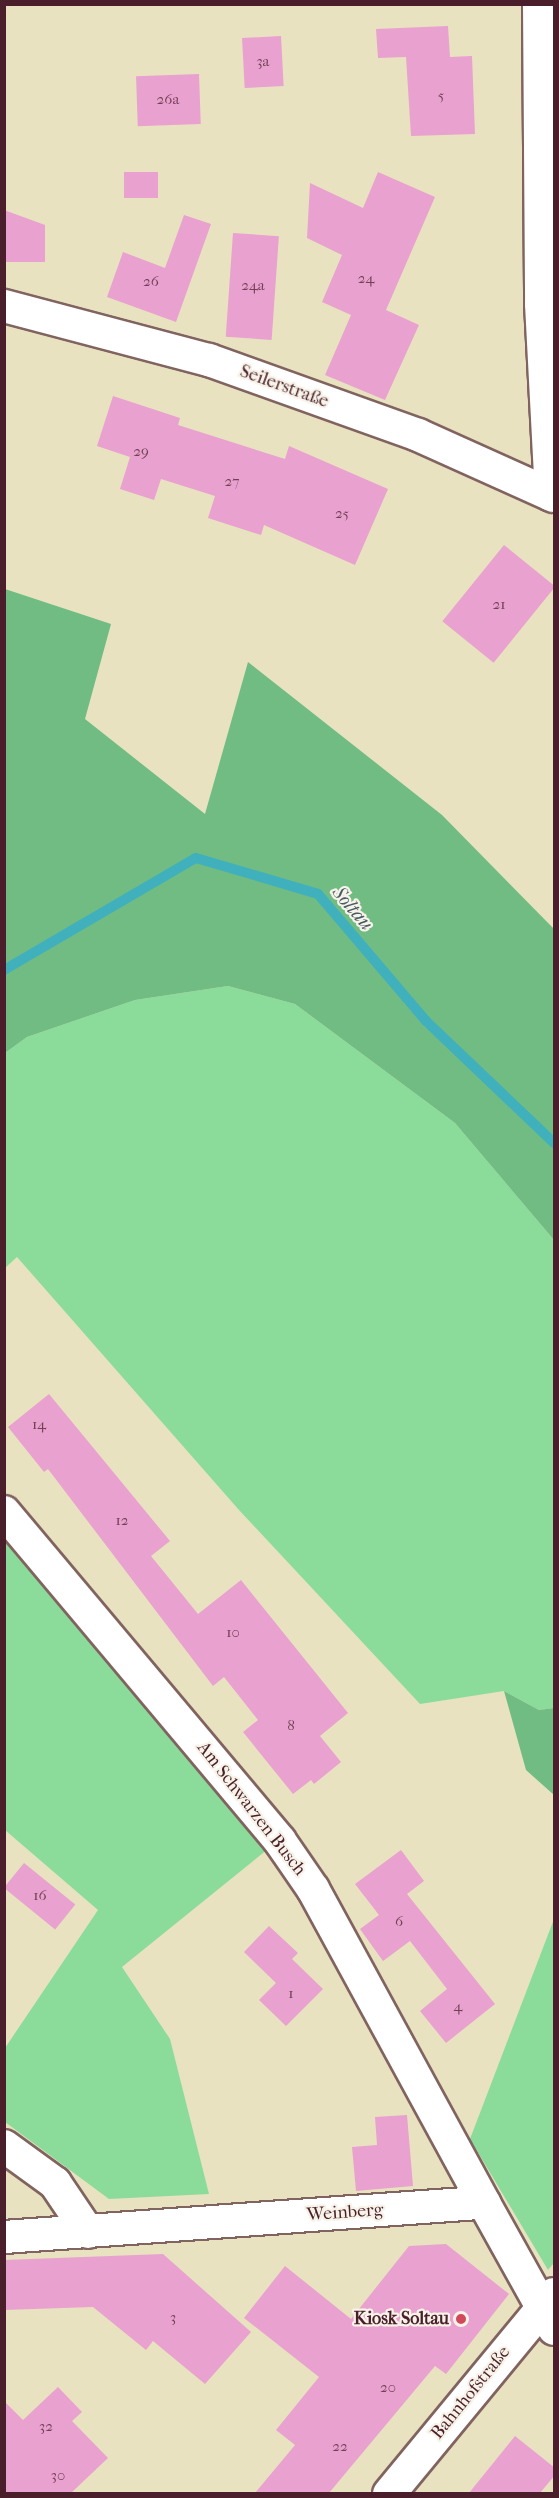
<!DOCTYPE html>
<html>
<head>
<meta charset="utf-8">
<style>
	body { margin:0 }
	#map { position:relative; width:559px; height:2498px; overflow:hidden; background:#e8e2c0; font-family:"IM FELL French Canon",serif }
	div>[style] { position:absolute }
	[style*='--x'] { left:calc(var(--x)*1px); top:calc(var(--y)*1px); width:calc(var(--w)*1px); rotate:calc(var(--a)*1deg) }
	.green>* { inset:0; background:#8bdc9b }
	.forest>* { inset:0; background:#70bc83 }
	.stream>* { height:10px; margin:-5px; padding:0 5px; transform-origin:5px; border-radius:5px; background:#41b0bd }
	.building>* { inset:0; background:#e9a1cf; transform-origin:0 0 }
	.roads { filter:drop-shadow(2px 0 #81635f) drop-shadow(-2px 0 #81635f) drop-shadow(0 2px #81635f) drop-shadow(0 -2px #81635f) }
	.minor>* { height:32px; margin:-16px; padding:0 16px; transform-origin:16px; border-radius:16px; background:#fff }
	.dots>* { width:16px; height:16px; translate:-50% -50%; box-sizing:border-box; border:3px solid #f7f3e8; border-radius:50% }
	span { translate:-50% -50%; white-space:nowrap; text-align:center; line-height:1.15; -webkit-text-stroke:4.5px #f7f3e8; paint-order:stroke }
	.number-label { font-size:15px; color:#724054 }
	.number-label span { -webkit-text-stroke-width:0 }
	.street-label { font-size:18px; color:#4a1f2b }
	.poi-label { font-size:18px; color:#4a1f2b; font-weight:700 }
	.right { translate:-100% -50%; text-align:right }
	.water-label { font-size:20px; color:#465965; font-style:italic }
	.frame { position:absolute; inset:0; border:6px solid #4a1f2b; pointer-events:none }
</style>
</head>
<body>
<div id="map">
	<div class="green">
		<i style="clip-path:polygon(228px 986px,295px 1004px,455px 1123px,554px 1240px,554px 1708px,539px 1710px,504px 1691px,420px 1704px,239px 1510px,17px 1257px,5px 1268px,5px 1053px,27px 1037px,135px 1000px)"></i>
		<i style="clip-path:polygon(4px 1532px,268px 1849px,122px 1967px,170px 2039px,209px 2194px,109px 2199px,5px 2122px,5px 2048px,98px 1910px,5px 1830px)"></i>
		<i style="clip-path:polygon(554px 1919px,554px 2263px,548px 2270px,470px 2139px)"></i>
	</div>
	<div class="forest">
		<i style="clip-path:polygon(5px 589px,111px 624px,85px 719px,205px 814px,248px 662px,442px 815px,554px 929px,554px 1240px,455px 1123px,295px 1004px,228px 986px,135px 1000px,27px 1037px,5px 1053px)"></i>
		<i style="clip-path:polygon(504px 1691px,539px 1710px,554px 1708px,554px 1795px,526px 1770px)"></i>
	</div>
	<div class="stream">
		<i style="--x:4;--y:970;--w:222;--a:-30.3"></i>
		<i style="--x:196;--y:858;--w:127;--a:16.4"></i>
		<i style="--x:318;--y:894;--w:167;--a:49.6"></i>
		<i style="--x:426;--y:1021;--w:177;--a:43.6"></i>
	</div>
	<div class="building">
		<i style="clip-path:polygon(448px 26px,450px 57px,472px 56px,475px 134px,411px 136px,406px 57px,378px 58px,376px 29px)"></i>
		<i style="left:281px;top:36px;width:50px;height:39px;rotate:87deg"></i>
		<i style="left:199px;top:74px;width:50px;height:63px;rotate:88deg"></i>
		<i style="left:124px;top:172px;width:34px;height:26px"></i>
		<i style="clip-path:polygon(378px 172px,435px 197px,386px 310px,419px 325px,385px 400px,325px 375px,351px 315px,322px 302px,342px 255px,307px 238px,310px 183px,363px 208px)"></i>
		<i style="clip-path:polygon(4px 210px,45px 225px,45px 262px,4px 262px)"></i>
		<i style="clip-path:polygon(184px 215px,211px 224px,176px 322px,107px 297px,123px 252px,165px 268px)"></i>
		<i style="left:233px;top:233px;width:46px;height:104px;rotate:4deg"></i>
		<i style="clip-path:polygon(113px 396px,180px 418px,178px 425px,285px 459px,289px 446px,388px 489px,355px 565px,264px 525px,261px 535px,208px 518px,215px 496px,161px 479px,154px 500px,120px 489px,130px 457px,97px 446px)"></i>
		<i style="left:504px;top:545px;width:66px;height:98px;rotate:39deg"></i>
		<i style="clip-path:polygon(49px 1394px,170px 1541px,151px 1556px,198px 1614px,241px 1580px,348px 1713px,320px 1736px,341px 1762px,314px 1784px,311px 1780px,293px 1794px,243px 1732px,258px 1720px,224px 1677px,213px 1686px,48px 1469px,44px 1472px,8px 1427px)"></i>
		<i style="clip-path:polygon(401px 1850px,424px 1881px,407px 1894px,495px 2004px,446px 2043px,420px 2011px,447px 1989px,410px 1941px,383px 1961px,360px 1929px,379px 1915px,355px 1884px)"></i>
		<i style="left:24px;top:1863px;width:66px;height:32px;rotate:39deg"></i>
		<i style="clip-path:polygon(269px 1926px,298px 1953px,292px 1959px,323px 1989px,286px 2026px,259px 2000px,276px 1983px,244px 1952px)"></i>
		<i style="clip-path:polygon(407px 2115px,413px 2186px,356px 2191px,352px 2147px,377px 2145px,375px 2117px)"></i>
		<i style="clip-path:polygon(446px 2244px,509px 2294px,446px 2374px,435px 2366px,329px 2493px,255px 2493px,295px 2445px,276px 2430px,319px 2377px,244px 2318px,285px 2266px,351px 2319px,409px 2246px)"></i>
		<i style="clip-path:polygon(163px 2254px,251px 2332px,205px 2384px,153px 2341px,146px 2350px,93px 2307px,4px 2310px,4px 2260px)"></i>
		<i style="clip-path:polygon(58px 2387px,82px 2412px,72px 2421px,108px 2458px,71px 2493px,4px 2493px,4px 2401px,23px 2420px)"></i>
		<i style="clip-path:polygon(515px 2436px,555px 2468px,555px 2475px,540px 2493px,469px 2493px)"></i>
	</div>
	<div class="roads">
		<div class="minor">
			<i style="--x:539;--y:4;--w:300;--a:89.6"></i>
			<i style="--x:541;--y:304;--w:191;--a:87"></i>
			<i style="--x:4;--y:306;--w:212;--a:14.8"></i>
			<i style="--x:209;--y:360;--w:222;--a:19.7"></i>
			<i style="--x:418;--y:435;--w:149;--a:24.2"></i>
			<i style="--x:4;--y:1512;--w:429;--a:50"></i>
			<i style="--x:280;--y:1841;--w:58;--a:55.5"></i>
			<i style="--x:313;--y:1889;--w:358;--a:61.4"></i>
			<i style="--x:4;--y:2146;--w:63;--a:36"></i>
			<i style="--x:55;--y:2183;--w:59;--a:56"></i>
			<i style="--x:4;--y:2237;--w:481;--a:-4.1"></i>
			<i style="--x:484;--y:2203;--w:144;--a:60.9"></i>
			<i style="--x:389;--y:2494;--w:259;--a:-50.5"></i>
		</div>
	</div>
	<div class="dots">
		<i style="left:461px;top:2319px;background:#d1495b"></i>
	</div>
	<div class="number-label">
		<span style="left:263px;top:62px">3a</span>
		<span style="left:441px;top:96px">5</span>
		<span style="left:168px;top:100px">26a</span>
		<span style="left:366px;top:279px">24</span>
		<span style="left:151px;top:282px">26</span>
		<span style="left:253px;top:286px">24a</span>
		<span style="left:141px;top:452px">29</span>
		<span style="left:232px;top:482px">27</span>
		<span style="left:342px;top:514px">25</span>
		<span style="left:499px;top:605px">21</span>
		<span style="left:39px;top:1425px">14</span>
		<span style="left:122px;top:1521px">12</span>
		<span style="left:233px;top:1633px">10</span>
		<span style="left:291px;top:1726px">8</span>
		<span style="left:40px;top:1896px">16</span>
		<span style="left:399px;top:1922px">6</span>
		<span style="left:291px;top:1994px">1</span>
		<span style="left:458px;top:2007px">4</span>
		<span style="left:173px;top:2318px">3</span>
		<span style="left:388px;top:2388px">20</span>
		<span style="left:46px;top:2427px">32</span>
		<span style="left:340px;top:2447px">22</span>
		<span style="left:58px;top:2476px">30</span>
	</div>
	<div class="street-label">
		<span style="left:284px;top:387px;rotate:20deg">Seilerstraße</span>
		<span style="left:251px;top:1809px;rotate:52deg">Am Schwarzen Busch</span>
		<span style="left:345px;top:2213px;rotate:-4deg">Weinberg</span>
		<span style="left:471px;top:2393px;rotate:-51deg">Bahnhofstraße</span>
	</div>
	<div class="poi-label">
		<span class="right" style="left:449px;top:2319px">Kiosk Soltau</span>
	</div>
	<div class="water-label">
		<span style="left:353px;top:908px;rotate:49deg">Soltau</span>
	</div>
	<div class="frame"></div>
</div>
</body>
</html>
